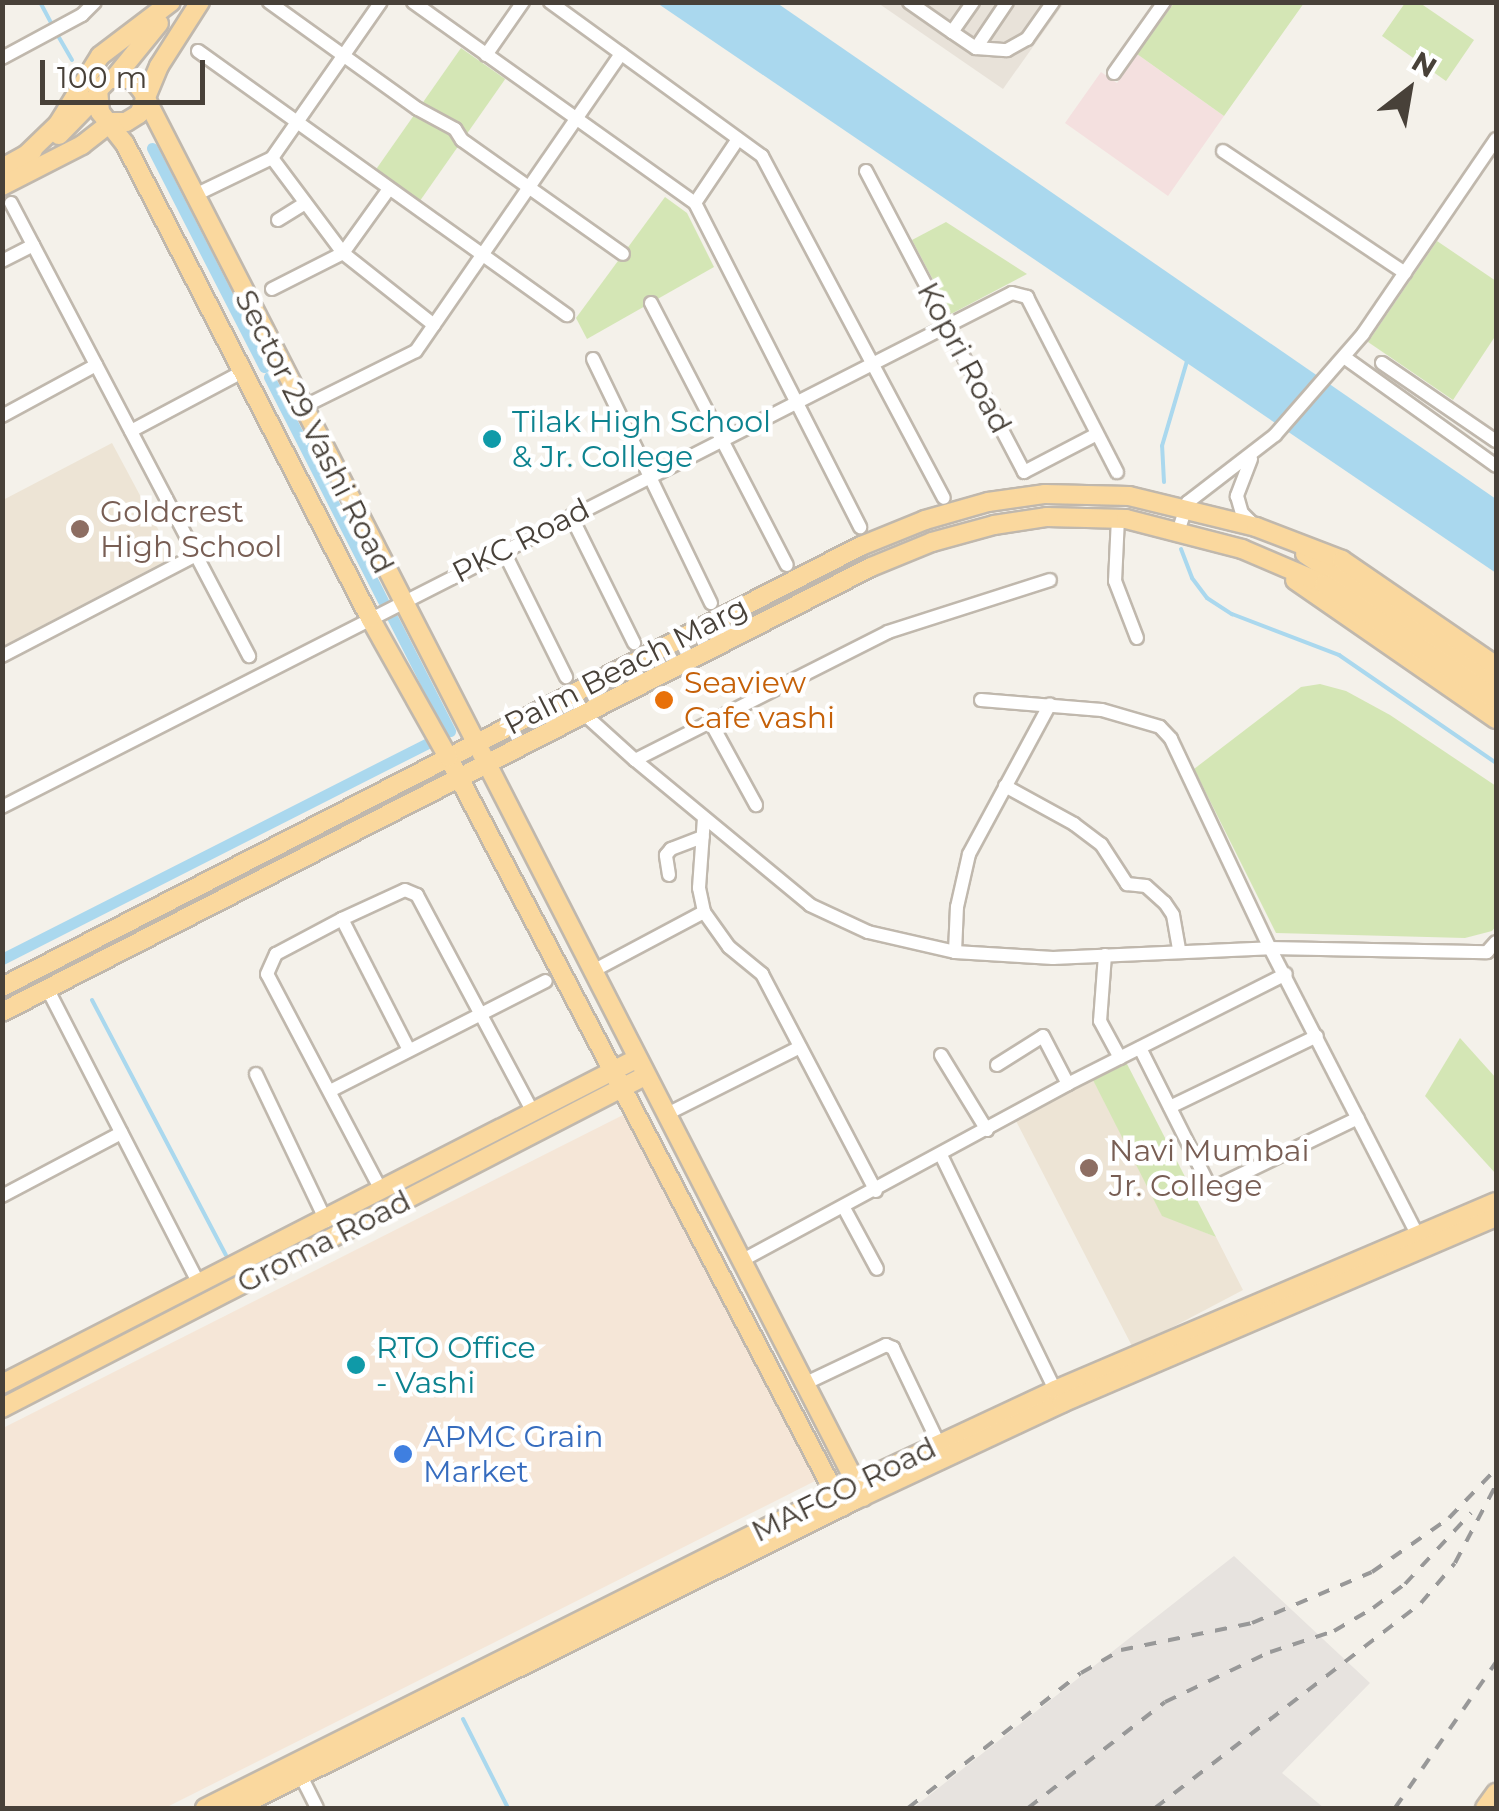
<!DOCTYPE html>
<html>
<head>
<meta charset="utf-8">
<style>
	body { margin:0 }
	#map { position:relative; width:1499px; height:1811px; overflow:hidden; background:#f4f1ea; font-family:Montserrat,sans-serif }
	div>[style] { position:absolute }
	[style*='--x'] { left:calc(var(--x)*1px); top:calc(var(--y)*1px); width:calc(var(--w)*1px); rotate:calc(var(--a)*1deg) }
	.residential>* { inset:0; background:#e8e2d9 }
	.commercial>* { inset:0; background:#f5e6d7 }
	.industrial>* { inset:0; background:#e7e3df }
	.education>* { inset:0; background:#ede4d5 }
	.medical>* { inset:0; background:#f4e0df }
	.green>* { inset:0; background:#d4e6b5; transform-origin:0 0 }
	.water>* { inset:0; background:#aad8ee }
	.stream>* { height:4px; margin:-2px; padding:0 2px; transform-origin:2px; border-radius:2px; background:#aad8ee }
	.canal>* { height:11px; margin:-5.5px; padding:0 5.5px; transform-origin:5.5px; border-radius:5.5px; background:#aad8ee }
	.roads { filter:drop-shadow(2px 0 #c0b8ad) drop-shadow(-2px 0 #c0b8ad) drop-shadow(0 2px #c0b8ad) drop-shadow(0 -2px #c0b8ad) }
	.minor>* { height:12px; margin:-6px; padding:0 6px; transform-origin:6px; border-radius:6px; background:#fff }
	.major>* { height:18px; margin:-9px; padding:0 9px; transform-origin:9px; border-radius:9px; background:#fad89e }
	.rail>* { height:4px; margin-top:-2px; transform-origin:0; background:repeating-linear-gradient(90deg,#989898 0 12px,transparent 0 24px) }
	.dots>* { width:28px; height:28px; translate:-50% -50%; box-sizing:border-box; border:5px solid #fff; border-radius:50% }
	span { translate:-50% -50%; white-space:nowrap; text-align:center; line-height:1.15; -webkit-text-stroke:9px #fff; paint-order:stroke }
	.street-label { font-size:30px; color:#484139 }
	.culture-label { font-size:30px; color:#0d838f }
	.left { translate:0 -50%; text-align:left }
	.education-label { font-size:30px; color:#785e54 }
	.food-label { font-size:30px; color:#c56008 }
	.shop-label { font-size:30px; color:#366cbe }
	.frame { position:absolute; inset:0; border:5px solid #484139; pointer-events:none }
	.north { position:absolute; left:1359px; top:40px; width:100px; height:100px; -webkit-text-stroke:8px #fff; paint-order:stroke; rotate:31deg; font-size:28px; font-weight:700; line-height:40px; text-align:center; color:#484139 }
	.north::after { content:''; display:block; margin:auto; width:35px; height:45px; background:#484139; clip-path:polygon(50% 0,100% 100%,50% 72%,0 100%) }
	.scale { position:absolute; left:40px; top:60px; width:165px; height:45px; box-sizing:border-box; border:5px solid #484139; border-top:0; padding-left:12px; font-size:30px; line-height:35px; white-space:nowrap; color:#484139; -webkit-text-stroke:8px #fff; paint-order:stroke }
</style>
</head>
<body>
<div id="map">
	<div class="residential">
		<i style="clip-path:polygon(878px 3px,1064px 3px,1003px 89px)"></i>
	</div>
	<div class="commercial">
		<i style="clip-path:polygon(629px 1112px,817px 1480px,165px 1808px,3px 1808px,3px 1428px)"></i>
	</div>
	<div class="industrial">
		<i style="clip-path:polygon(1234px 1556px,1370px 1683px,1282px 1773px,1324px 1808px,913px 1808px)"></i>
	</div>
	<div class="education">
		<i style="clip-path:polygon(112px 443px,173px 557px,3px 646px,3px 500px)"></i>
		<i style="clip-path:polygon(1093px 1079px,1162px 1215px,1216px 1237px,1243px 1290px,1133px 1348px,1016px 1121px)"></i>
	</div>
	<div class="medical">
		<i style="clip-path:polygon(1137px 54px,1224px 116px,1168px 196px,1065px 123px,1101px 72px,1117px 83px)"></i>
	</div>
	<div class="green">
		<i style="clip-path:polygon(1174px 3px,1174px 2px,1304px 3px,1224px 116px,1137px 54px)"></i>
		<i style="clip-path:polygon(1420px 3px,1474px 40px,1446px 81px,1382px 36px,1405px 3px)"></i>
		<i style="left:461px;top:48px;width:54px;height:151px;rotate:35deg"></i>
		<i style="clip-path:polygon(665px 197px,687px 213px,714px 267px,587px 339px,576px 318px)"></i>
		<i style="clip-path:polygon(946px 222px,1027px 274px,951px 314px,912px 240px)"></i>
		<i style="clip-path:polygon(1437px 241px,1496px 281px,1496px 335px,1453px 400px,1368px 342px)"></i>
		<i style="clip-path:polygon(1320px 684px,1346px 691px,1390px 715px,1496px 786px,1496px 926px,1492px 931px,1465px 938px,1276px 933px,1194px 769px,1301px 687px)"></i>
		<i style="clip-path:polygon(1460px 1038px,1496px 1078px,1496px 1174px,1425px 1096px)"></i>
		<i style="clip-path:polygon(1126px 1062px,1216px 1237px,1162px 1216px,1093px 1080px)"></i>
	</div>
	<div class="water">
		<i style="clip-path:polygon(657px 3px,777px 3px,1496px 499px,1496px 573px)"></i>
	</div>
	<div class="stream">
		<i style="--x:40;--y:2;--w:27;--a:62"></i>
		<i style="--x:57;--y:34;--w:30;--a:60"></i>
		<i style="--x:1164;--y:482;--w:36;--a:-93"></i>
		<i style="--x:1162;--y:446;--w:89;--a:-73.6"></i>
		<i style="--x:1181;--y:549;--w:31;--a:69"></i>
		<i style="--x:1192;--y:578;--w:25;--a:53"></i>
		<i style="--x:1207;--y:598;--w:30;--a:33"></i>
		<i style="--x:1232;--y:614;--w:115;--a:21"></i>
		<i style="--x:1339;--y:655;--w:191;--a:34.5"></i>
		<i style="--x:92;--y:1000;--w:288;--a:62.3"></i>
		<i style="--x:463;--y:1719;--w:100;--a:63.2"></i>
	</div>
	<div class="canal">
		<i style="--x:152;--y:148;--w:246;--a:62.9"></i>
		<i style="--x:269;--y:377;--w:251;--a:63"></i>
		<i style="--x:392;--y:617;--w:128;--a:63"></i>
		<i style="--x:2;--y:959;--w:479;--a:-26.9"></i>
	</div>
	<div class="roads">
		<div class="minor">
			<i style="--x:269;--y:2;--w:183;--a:35.7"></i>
			<i style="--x:418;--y:109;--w:42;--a:28.4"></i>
			<i style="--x:455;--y:129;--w:13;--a:58"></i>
			<i style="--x:462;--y:140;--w:197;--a:35.3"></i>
			<i style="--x:413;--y:2;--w:346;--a:35.5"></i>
			<i style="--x:695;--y:203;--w:364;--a:63"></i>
			<i style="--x:550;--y:2;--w:262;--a:36"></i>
			<i style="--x:762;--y:156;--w:387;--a:62"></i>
			<i style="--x:909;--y:2;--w:52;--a:34.9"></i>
			<i style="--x:952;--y:32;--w:37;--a:-55"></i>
			<i style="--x:952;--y:32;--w:29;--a:34"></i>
			<i style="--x:976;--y:48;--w:31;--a:4"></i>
			<i style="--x:1007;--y:50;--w:23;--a:-29"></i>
			<i style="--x:1027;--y:39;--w:45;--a:-54.9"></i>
			<i style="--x:976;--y:48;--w:55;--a:-56"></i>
			<i style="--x:198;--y:51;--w:454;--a:35.6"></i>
			<i style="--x:486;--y:55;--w:65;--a:-55.1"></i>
			<i style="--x:2;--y:58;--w:91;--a:-28.3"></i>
			<i style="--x:82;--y:15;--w:18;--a:-45"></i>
			<i style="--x:1114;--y:73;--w:87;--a:-54.8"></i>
			<i style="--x:1223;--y:151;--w:219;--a:33.8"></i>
			<i style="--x:272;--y:158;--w:119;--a:53.2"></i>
			<i style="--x:343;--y:253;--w:116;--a:38.4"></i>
			<i style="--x:866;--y:171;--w:340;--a:62.3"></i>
			<i style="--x:1024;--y:472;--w:82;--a:-27.5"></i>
			<i style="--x:193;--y:196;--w:88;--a:-25.7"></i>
			<i style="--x:272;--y:158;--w:190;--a:-55.1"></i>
			<i style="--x:11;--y:203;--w:512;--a:62.28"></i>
			<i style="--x:695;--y:203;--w:77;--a:-56.1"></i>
			<i style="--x:278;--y:220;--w:32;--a:-32"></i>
			<i style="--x:2;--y:261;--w:35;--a:-27"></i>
			<i style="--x:272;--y:289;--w:80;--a:-26.9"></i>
			<i style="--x:343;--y:253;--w:79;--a:-54.3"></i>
			<i style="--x:651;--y:303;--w:295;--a:62.6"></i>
			<i style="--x:1344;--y:357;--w:187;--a:35.6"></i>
			<i style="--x:593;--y:359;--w:271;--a:64.2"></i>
			<i style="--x:1382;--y:363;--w:138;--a:34.4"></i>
			<i style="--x:301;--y:408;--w:128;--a:-26.4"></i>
			<i style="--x:416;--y:351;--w:361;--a:-55.4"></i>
			<i style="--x:2;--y:416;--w:107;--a:-28.5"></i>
			<i style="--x:131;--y:431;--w:126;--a:-28"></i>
			<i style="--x:1251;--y:459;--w:40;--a:111"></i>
			<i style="--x:1237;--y:496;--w:18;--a:74"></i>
			<i style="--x:1242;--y:513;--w:17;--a:45"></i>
			<i style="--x:571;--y:516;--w:142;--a:63.6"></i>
			<i style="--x:1118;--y:518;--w:63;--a:92.7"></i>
			<i style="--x:1115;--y:581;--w:61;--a:68.9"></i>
			<i style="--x:1179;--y:529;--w:28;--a:-72"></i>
			<i style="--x:1188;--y:502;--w:110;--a:-37.6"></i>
			<i style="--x:1275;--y:435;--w:134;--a:-48.9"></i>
			<i style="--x:1363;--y:334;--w:236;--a:-55.7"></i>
			<i style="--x:503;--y:550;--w:142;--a:63.6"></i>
			<i style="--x:2;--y:656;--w:219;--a:-27.5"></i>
			<i style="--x:573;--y:693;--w:22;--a:63"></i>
			<i style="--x:583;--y:713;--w:70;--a:42.1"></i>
			<i style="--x:635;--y:760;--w:227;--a:39.6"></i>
			<i style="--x:810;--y:905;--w:64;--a:25"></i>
			<i style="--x:868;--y:932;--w:89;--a:12.9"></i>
			<i style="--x:955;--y:952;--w:98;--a:3.5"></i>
			<i style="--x:1053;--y:958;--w:217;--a:-2.6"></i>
			<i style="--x:1270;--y:948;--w:217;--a:1.1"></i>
			<i style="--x:1487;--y:952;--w:13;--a:-48"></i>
			<i style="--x:981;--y:700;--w:121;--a:4.7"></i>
			<i style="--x:1102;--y:710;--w:60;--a:16.3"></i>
			<i style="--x:1160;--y:727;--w:16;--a:47"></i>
			<i style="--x:1171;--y:739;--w:231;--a:64.7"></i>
			<i style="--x:1270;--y:948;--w:328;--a:62.8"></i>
			<i style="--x:710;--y:721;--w:96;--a:61.3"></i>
			<i style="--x:635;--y:760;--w:284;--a:-26.8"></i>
			<i style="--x:888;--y:632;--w:170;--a:-17.8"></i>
			<i style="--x:1005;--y:786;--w:79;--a:28.8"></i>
			<i style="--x:1074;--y:824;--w:34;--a:37"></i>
			<i style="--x:1101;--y:844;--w:48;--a:57"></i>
			<i style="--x:1127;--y:884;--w:19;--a:6"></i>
			<i style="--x:1146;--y:886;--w:25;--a:42"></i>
			<i style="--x:1165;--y:903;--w:14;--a:56"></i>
			<i style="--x:1173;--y:915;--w:36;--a:80"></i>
			<i style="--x:2;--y:807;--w:1133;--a:-26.97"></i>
			<i style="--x:1012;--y:293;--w:16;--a:15"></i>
			<i style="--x:1027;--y:297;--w:197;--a:62.8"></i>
			<i style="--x:704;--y:818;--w:70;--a:94.1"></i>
			<i style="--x:699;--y:888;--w:25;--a:78"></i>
			<i style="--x:704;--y:912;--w:43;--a:54.5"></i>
			<i style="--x:729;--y:947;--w:43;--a:39.3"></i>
			<i style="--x:762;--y:974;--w:245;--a:62.3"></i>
			<i style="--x:669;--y:875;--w:20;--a:-99"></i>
			<i style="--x:666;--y:855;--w:8;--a:-50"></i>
			<i style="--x:671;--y:849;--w:34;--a:-21"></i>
			<i style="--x:342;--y:919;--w:147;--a:62.9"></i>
			<i style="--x:955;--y:952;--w:45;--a:-87.5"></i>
			<i style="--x:957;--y:907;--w:54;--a:-77.2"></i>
			<i style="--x:969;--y:854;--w:170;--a:-61.6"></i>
			<i style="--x:1105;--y:955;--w:66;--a:94.3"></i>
			<i style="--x:1100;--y:1021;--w:42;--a:61.6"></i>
			<i style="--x:591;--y:972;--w:128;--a:-28"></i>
			<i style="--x:47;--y:988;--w:333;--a:62.8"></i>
			<i style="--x:1140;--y:1048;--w:158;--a:63.3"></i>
			<i style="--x:1211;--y:1189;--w:163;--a:-25.8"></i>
			<i style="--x:941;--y:1055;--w:88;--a:58.5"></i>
			<i style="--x:997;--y:1065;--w:54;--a:-32.2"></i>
			<i style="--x:1043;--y:1036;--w:54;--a:62.5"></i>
			<i style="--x:256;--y:1074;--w:163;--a:64.5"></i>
			<i style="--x:330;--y:1091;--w:242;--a:-27"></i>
			<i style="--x:1170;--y:1107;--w:163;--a:-25.8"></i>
			<i style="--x:665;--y:1115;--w:151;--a:-26.7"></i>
			<i style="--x:941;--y:1155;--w:268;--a:64.1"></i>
			<i style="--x:381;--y:1190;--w:244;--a:-117.8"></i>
			<i style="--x:267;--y:974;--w:22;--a:-66"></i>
			<i style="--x:276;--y:954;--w:75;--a:-27.9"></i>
			<i style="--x:342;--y:919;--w:69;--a:-24.7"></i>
			<i style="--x:405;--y:890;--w:13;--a:23"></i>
			<i style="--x:417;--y:895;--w:246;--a:61.9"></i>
			<i style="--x:2;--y:1196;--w:135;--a:-27.9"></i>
			<i style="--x:844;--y:1208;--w:69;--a:61.6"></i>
			<i style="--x:741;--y:1261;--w:372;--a:-28.4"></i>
			<i style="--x:1068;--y:1084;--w:244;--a:-26.8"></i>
			<i style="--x:804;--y:1384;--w:91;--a:-25.4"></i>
			<i style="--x:886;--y:1345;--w:8;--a:23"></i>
			<i style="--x:893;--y:1348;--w:106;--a:64.4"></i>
			<i style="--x:298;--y:1770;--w:42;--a:63.4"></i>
		</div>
		<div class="major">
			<i style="--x:116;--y:76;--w:68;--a:-50.9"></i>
			<i style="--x:111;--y:122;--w:15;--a:0"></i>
			<i style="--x:126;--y:122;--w:15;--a:-32"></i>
			<i style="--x:139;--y:114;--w:52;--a:-67.4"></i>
			<i style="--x:159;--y:66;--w:76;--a:-57.4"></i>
			<i style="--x:59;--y:135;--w:53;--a:-45.8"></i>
			<i style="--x:26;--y:155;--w:45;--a:-44.1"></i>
			<i style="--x:58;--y:124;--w:80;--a:-58.3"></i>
			<i style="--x:100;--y:56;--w:89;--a:-37.3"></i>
			<i style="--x:2;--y:168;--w:35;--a:-29"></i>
			<i style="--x:2;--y:186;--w:90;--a:-27.1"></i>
			<i style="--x:82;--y:145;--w:37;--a:-38"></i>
			<i style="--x:1305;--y:554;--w:230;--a:33.8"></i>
			<i style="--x:1295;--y:580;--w:244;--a:34.7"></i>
			<i style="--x:2;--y:987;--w:966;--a:-27.18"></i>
			<i style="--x:861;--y:546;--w:69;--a:-22.1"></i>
			<i style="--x:925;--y:520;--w:66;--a:-15.9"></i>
			<i style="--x:988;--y:502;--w:58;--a:-8"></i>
			<i style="--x:1045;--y:494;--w:84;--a:1.4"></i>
			<i style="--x:1129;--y:496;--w:131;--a:13.7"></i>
			<i style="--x:1256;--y:527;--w:92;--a:21"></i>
			<i style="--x:1342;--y:560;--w:187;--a:34.5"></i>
			<i style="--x:2;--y:1012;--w:976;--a:-27.12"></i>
			<i style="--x:871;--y:567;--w:66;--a:-22.3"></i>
			<i style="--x:932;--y:542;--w:64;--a:-15.3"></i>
			<i style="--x:994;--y:525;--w:54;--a:-8.6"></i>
			<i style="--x:1047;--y:517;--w:79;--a:1.5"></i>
			<i style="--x:1126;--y:519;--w:120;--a:14.5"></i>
			<i style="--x:1242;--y:549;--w:89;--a:23.1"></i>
			<i style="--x:1324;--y:584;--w:207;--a:33.8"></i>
			<i style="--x:2;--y:1384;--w:712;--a:-27.14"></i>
			<i style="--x:2;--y:1408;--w:724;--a:-27.31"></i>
			<i style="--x:842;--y:1507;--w:847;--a:-117.71"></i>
			<i style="--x:448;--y:757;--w:159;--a:-119.3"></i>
			<i style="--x:370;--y:618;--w:534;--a:-117.33"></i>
			<i style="--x:125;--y:144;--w:41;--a:-128"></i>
			<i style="--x:100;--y:112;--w:22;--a:-95"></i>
			<i style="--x:98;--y:90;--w:16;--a:-45"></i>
			<i style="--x:109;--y:79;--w:23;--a:0"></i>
			<i style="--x:132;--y:79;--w:16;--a:50"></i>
			<i style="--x:142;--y:91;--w:1580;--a:62.85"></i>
			<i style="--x:205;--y:1808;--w:728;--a:-26.53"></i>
			<i style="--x:856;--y:1483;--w:220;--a:-25"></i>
			<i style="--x:1055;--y:1390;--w:479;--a:-23.1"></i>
			<i style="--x:236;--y:1808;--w:691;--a:-26.45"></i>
			<i style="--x:855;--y:1500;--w:229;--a:-25.1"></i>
			<i style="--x:1062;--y:1403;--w:472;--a:-23.2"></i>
			<i style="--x:1485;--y:1808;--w:19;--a:-54"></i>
		</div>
	</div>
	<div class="rail">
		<i style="--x:908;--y:1808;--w:219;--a:-38"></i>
		<i style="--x:1081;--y:1673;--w:46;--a:-29.9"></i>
		<i style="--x:1121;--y:1650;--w:134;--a:-11.6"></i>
		<i style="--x:1252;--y:1623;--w:130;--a:-23"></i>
		<i style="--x:1372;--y:1572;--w:94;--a:-35"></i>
		<i style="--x:1449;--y:1518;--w:68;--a:-46.2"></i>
		<i style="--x:1028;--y:1808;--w:173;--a:-37.7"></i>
		<i style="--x:1165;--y:1702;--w:116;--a:-25.5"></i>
		<i style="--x:1270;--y:1652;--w:67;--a:-18.2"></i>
		<i style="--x:1334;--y:1631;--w:45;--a:-30.5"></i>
		<i style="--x:1373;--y:1608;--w:40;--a:-37"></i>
		<i style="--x:1405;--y:1584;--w:97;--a:-47.1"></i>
		<i style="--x:1155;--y:1808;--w:336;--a:-37.6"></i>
		<i style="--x:1421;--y:1603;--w:52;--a:-49.6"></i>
		<i style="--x:1455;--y:1563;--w:88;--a:-62.3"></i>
		<i style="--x:1395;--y:1808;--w:178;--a:-55.3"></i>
	</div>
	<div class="dots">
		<i style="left:492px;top:439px;background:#0f9aa8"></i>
		<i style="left:80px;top:529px;background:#8d6e63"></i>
		<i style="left:664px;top:700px;background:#e8710a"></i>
		<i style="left:1089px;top:1168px;background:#8d6e63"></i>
		<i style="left:356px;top:1365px;background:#0f9aa8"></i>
		<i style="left:403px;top:1454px;background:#3f7fe0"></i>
	</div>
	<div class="street-label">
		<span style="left:964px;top:358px;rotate:62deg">Kopri Road</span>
		<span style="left:314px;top:432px;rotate:63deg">Sector 29 Vashi Road</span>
		<span style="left:521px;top:541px;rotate:-27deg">PKC Road</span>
		<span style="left:626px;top:666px;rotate:-27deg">Palm Beach Marg</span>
		<span style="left:324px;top:1242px;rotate:-27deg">Groma Road</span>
		<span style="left:844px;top:1490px;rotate:-26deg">MAFCO Road</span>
	</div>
	<div class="culture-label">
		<span class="left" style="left:512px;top:439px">Tilak High School<br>&amp; Jr. College</span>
		<span class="left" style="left:376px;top:1365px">RTO Office<br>- Vashi</span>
	</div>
	<div class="education-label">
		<span class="left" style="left:100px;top:529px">Goldcrest<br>High School</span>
		<span class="left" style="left:1109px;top:1168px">Navi Mumbai<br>Jr. College</span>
	</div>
	<div class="food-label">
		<span class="left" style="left:684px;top:700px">Seaview<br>Cafe vashi</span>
	</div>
	<div class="shop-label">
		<span class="left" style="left:423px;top:1454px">APMC Grain<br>Market</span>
	</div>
	<div class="frame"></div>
	<div class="north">N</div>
	<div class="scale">100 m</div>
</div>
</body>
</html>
